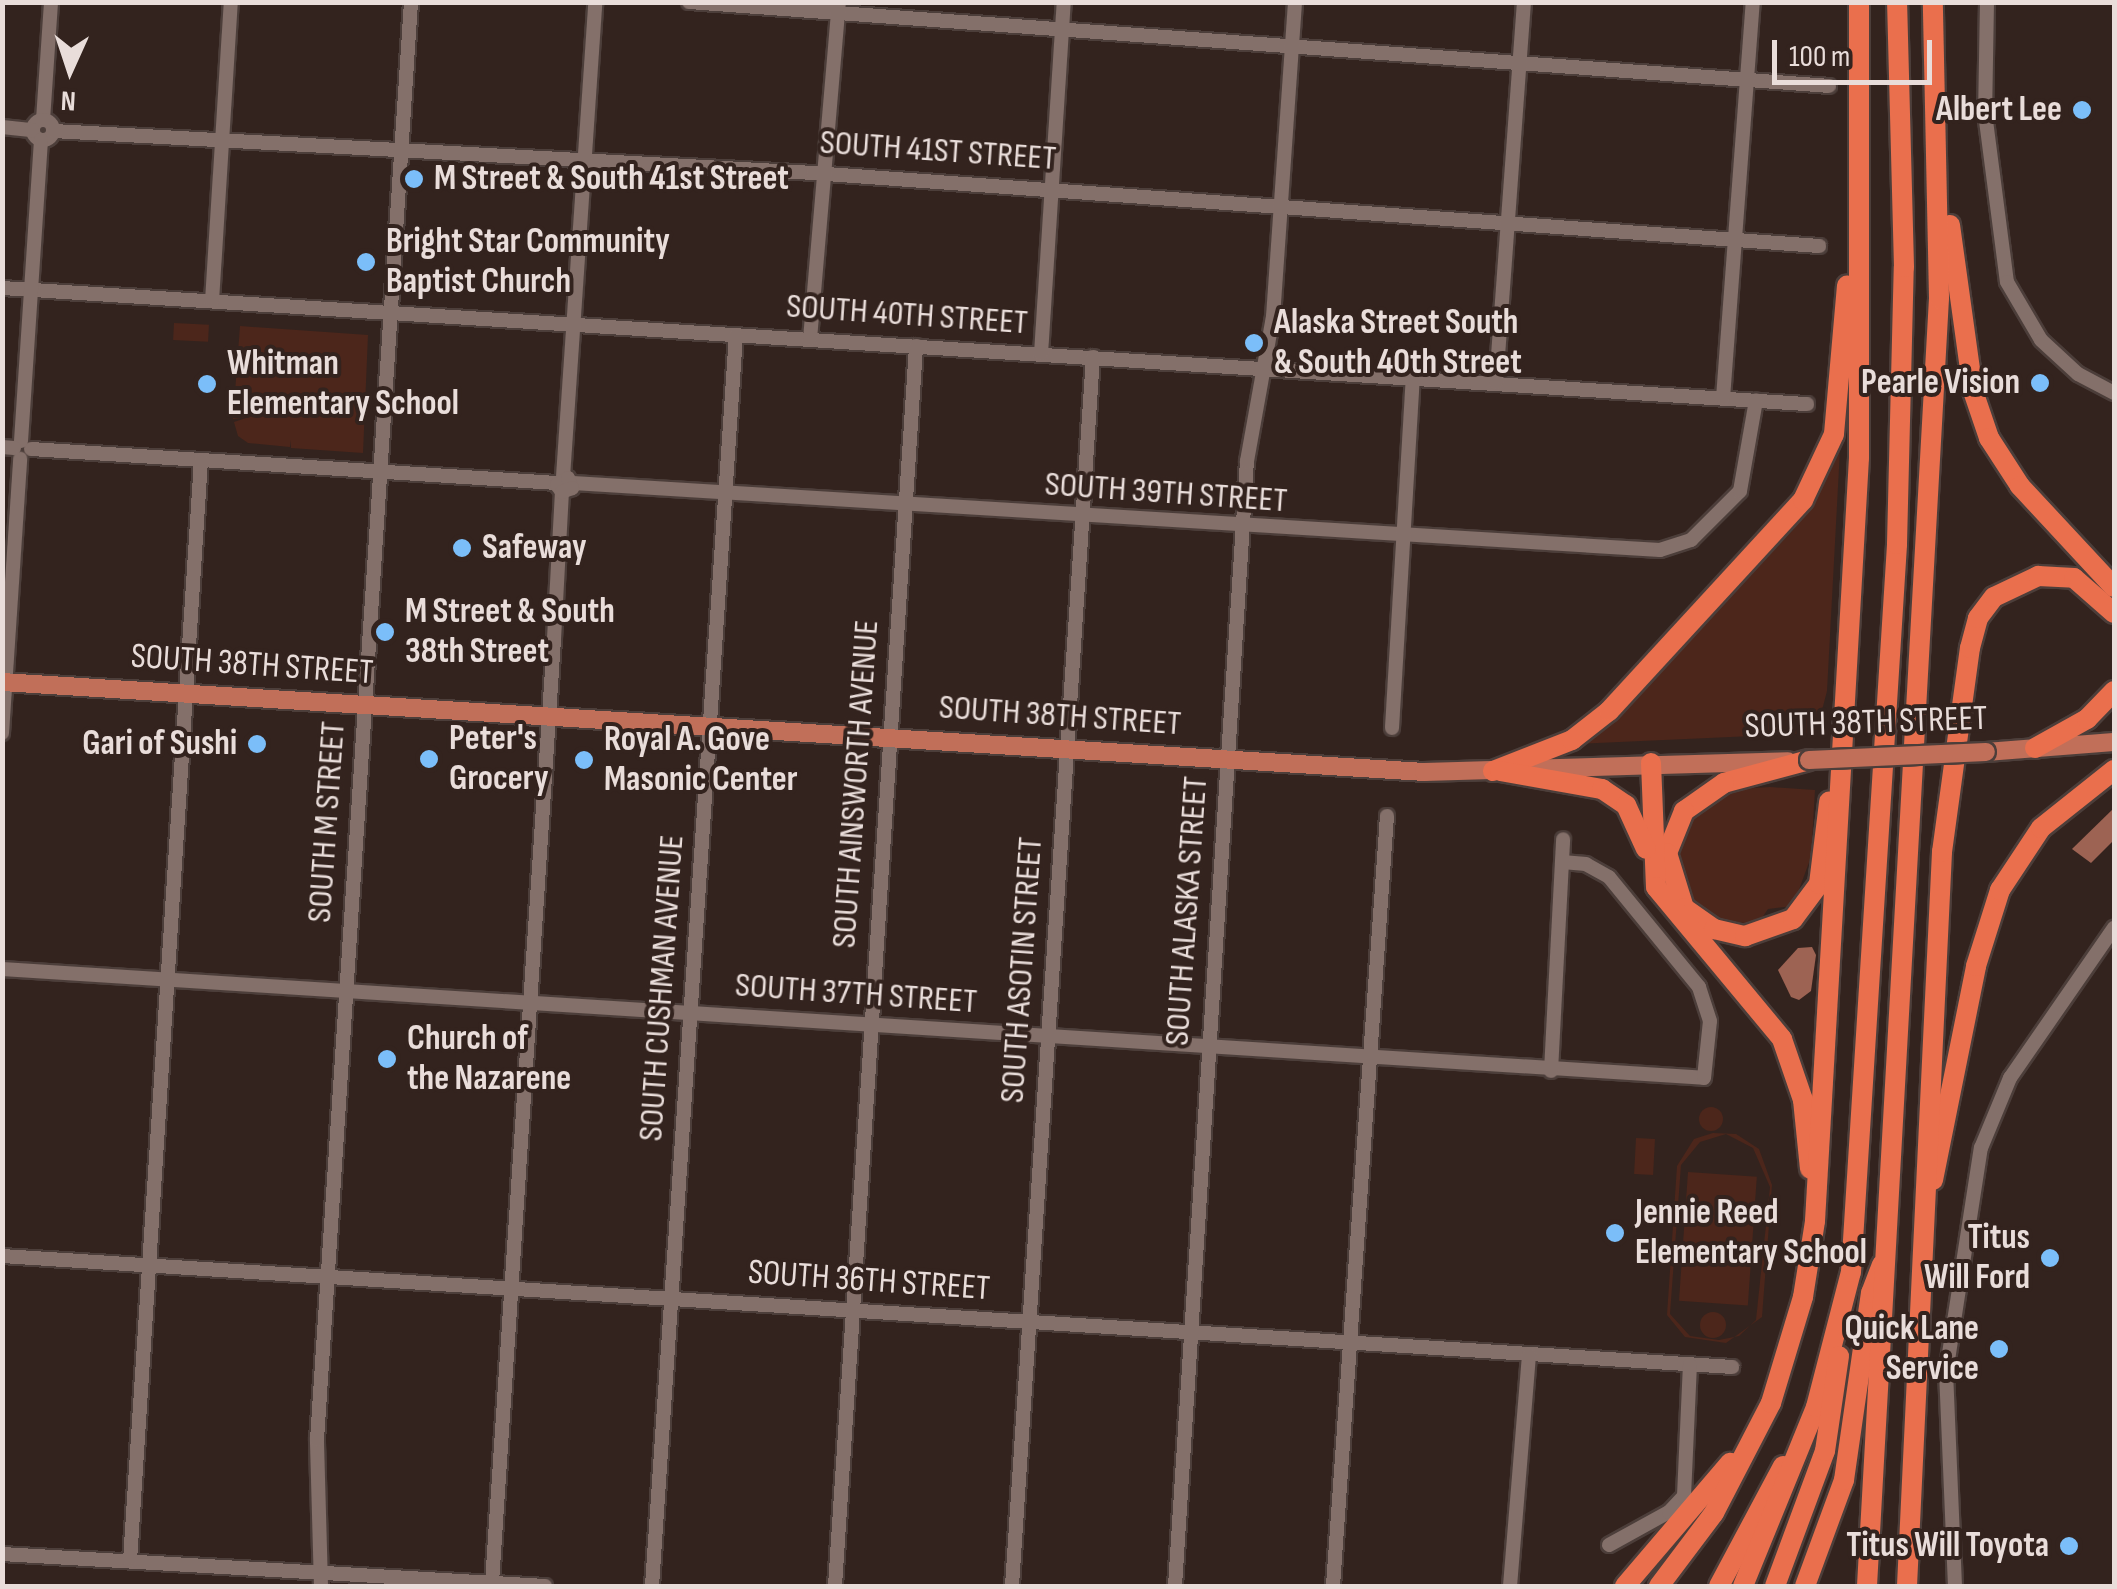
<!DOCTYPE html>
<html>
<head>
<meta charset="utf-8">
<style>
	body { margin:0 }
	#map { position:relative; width:2117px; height:1589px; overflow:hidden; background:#33231e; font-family:"Sofia Sans Condensed",sans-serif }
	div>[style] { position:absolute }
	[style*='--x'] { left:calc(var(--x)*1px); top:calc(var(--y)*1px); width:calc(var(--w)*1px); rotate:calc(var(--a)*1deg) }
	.green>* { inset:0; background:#4c261b; transform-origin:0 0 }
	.round { border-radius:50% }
	.water>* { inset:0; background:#9d6353 }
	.roads { filter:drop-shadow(2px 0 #4c3e3a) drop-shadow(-2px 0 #4c3e3a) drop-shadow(0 2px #4c3e3a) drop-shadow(0 -2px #4c3e3a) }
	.minor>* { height:14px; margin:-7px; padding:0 7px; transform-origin:7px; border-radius:7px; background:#84706a }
	.minor>.ring { margin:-7px; padding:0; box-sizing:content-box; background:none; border:14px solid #84706a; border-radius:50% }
	.major>* { height:18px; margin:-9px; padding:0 9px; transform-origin:9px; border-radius:9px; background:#c16f59 }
	.highway>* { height:20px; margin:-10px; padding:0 10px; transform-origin:10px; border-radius:10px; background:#ea6f4d }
	.bridges { filter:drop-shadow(2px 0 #4c3e3a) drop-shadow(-2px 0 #4c3e3a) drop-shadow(0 2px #4c3e3a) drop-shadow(0 -2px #4c3e3a) }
	.major-bridge>* { height:18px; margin:-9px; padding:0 9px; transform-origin:9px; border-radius:9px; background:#c16f59 }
	.dots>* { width:28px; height:28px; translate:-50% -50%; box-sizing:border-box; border:5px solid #33231e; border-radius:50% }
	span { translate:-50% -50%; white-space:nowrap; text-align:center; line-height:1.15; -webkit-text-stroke:8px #33231e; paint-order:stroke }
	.poi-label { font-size:35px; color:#e9ddda; font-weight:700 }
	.right { translate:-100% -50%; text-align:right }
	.left { translate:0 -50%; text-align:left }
	.street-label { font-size:35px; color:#e9ddda }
	.frame { position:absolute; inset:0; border:5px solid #e9ddda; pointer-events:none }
	.north { position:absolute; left:20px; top:20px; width:100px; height:100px; -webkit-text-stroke:8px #33231e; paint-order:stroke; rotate:183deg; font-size:28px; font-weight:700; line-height:40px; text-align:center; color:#e9ddda }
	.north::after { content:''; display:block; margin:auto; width:35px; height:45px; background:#e9ddda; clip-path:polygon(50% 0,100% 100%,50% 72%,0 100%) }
	.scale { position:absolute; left:1772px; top:40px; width:160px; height:45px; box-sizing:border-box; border:5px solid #e9ddda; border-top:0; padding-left:12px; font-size:30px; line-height:35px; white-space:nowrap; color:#e9ddda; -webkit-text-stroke:8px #33231e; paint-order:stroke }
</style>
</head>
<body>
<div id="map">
	<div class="green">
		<i style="left:174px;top:323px;width:35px;height:17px;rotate:3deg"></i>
		<i style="clip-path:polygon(240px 326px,368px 335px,363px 453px,291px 448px,291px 440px,290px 447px,248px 443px,238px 436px,234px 422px,249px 417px,233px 419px)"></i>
		<i style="clip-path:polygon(1841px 431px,1827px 691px,1816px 733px,1575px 744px,1610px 721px,1794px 529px,1836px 455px)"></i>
		<i style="clip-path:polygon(1770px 787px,1815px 790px,1811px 857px,1793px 906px,1768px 909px,1757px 925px,1714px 918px,1691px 902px,1677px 868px,1678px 843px,1700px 806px,1740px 789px)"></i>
		<i class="round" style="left:1699px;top:1107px;width:24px;height:24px"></i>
		<i style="clip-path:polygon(evenodd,1713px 1133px,1736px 1134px,1759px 1149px,1772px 1185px,1762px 1317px,1726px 1343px,1685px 1337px,1667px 1315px,1677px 1166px,1694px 1139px,1713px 1133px,1726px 1134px,1753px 1148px,1770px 1187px,1756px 1320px,1739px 1336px,1719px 1340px,1690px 1336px,1670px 1314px,1681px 1165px,1700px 1142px,1726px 1134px)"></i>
		<i style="left:1636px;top:1138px;width:19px;height:36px;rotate:3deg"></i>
		<i style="left:1688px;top:1172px;width:69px;height:129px;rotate:4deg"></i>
		<i class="round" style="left:1700px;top:1312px;width:26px;height:26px"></i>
	</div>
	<div class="water">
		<i style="clip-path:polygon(2114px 808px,2114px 840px,2091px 863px,2072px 849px)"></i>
		<i style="clip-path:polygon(1798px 948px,1812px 947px,1816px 955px,1811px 991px,1799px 1000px,1791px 997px,1778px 970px)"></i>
	</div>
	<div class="roads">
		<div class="minor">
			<i style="--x:689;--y:2;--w:1143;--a:4.21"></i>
			<i style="--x:1987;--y:2;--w:111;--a:91"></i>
			<i style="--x:1985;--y:113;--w:170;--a:82.6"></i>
			<i style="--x:2007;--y:282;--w:67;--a:59.6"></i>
			<i style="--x:2041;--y:340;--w:50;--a:42.6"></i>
			<i style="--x:2078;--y:374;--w:41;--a:27.8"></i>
			<i style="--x:43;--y:120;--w:118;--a:-86.1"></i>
			<i class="ring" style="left:33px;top:120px;width:6px;height:6px"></i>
			<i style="--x:2;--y:127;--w:31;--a:6"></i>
			<i style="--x:53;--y:131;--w:761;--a:3.16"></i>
			<i style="--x:813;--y:173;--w:1009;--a:4.15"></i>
			<i style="--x:2;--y:288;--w:1809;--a:3.68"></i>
			<i style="--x:212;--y:301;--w:300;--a:-86.4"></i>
			<i style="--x:810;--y:339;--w:338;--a:-85.1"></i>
			<i style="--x:1041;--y:354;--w:353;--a:-86.3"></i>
			<i style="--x:1496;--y:383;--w:382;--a:-85.8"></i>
			<i style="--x:1723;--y:398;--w:397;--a:-85.7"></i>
			<i style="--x:21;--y:441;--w:302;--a:-86.2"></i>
			<i style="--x:2;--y:447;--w:12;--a:5"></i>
			<i style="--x:31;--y:449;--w:527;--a:3.7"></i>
			<i style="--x:563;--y:477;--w:476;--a:-86.1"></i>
			<i style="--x:573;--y:483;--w:1089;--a:3.53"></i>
			<i style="--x:1660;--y:550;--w:33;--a:-18"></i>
			<i style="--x:1691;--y:540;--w:69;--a:-45"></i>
			<i style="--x:1740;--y:491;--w:92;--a:-80"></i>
			<i style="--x:1392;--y:728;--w:351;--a:-86.6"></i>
			<i style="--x:2;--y:733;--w:275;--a:-86.2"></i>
			<i style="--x:2;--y:969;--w:1705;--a:3.66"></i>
			<i style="--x:1704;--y:1078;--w:57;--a:-84"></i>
			<i style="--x:1710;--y:1021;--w:36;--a:-108"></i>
			<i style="--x:1699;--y:987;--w:142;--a:-129.3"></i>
			<i style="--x:1609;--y:877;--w:26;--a:-151"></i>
			<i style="--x:1586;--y:864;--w:24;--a:-175"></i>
			<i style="--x:1551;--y:1071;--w:232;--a:-87"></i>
			<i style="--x:2;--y:1256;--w:1734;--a:3.67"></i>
			<i style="--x:1609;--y:1545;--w:68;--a:-28.8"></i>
			<i style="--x:1669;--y:1512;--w:22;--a:-47"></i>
			<i style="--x:1684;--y:1496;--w:131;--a:-87.4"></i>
			<i style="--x:2;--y:1554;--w:544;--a:3.37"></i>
			<i style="--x:130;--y:1561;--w:1103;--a:-86.31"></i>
			<i style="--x:492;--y:1583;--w:946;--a:-86.24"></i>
			<i style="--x:554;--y:639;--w:147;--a:-86.9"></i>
			<i style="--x:562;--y:492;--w:9;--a:-126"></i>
			<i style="--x:557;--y:485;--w:13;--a:-32"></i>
			<i style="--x:568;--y:478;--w:11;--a:68"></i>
			<i style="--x:572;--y:488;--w:11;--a:158"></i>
			<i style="--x:321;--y:1586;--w:146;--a:-91.6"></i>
			<i style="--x:317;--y:1440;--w:1441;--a:-86.26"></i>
			<i style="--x:652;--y:1586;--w:1254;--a:-86.16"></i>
			<i style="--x:835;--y:1586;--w:1243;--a:-86.26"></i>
			<i style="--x:1012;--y:1586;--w:1232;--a:-86.23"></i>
			<i style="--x:1175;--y:1586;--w:1127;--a:-86.34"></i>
			<i style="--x:1247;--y:461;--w:146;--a:-79.8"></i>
			<i style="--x:1273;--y:317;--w:316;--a:-86"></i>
			<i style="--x:1333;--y:1586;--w:772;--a:-85.99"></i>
			<i style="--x:1510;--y:1586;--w:232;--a:-85.3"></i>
			<i style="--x:1955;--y:1586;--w:213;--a:-92.4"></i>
			<i style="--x:1946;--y:1373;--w:228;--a:-81.2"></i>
			<i style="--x:1981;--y:1148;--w:76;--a:-67.5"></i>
			<i style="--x:2010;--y:1078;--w:183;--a:-55.3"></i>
		</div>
		<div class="major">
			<i style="--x:2;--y:682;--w:1425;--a:3.62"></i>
			<i style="--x:1424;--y:772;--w:364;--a:-1.7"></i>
			<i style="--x:1986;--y:752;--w:128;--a:-4.5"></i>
		</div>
		<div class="highway">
			<i style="--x:1950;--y:225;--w:168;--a:82.1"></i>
			<i style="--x:1973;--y:391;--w:50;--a:71.2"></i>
			<i style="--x:1989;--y:438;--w:57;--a:57.1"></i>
			<i style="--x:2020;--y:486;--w:138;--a:47.1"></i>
			<i style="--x:2035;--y:748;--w:60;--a:-29.1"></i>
			<i style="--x:2087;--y:719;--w:39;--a:-46"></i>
			<i style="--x:1809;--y:760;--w:88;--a:164.9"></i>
			<i style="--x:1724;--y:783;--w:49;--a:145"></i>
			<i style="--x:1684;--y:811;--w:45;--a:112"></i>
			<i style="--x:1667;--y:853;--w:58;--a:72.8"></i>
			<i style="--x:1684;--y:908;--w:37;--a:35"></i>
			<i style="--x:1714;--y:929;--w:32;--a:13"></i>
			<i style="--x:1745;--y:936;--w:51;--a:-19.5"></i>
			<i style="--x:1793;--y:919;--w:44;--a:-53.4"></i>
			<i style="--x:1819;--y:884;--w:83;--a:-83"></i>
			<i style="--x:1651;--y:763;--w:124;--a:87.7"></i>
			<i style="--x:1656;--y:887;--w:197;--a:50.3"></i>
			<i style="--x:1782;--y:1039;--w:65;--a:71"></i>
			<i style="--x:1803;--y:1100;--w:69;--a:84.2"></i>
			<i style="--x:1493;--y:771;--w:85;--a:-21.4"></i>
			<i style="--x:1572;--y:740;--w:47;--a:-38.1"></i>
			<i style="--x:1609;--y:711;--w:287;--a:-47.4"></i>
			<i style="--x:1803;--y:500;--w:73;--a:-64.8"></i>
			<i style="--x:1834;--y:434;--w:149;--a:-85"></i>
			<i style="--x:1500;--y:771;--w:104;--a:10"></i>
			<i style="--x:1602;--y:789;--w:29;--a:34"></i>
			<i style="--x:1626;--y:805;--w:48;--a:65.6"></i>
			<i style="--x:1933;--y:1180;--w:218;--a:-78.6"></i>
			<i style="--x:1976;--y:966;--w:80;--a:-72.5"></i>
			<i style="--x:2000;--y:890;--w:74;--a:-56.5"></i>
			<i style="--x:2041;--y:828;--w:93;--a:-38.5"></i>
			<i style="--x:1625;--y:1586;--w:162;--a:-49.5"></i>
			<i style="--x:1659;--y:1586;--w:91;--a:-53"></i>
			<i style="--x:1714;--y:1513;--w:124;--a:-62.6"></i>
			<i style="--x:1771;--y:1403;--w:111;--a:-73.2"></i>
			<i style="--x:1803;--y:1297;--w:77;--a:-81"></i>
			<i style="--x:1815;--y:1221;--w:764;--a:-86.7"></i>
			<i style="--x:1859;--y:458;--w:456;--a:-90"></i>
			<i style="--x:1719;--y:1586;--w:136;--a:-61.9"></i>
			<i style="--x:1743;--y:1586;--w:193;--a:-67.8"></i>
			<i style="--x:1816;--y:1407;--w:139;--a:-75.5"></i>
			<i style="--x:1851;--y:1272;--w:729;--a:-86.38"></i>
			<i style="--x:1897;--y:544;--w:277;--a:-88.6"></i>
			<i style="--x:1904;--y:267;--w:265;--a:-91.5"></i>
			<i style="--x:1775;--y:1586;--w:144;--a:-69.7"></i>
			<i style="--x:1825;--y:1451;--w:96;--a:-81.6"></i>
			<i style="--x:1805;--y:1586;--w:113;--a:-69.8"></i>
			<i style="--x:1844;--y:1480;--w:189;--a:-81.8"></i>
			<i style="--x:1871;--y:1293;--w:30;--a:-69"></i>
			<i style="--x:1867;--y:1586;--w:1290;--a:-86.8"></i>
			<i style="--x:1939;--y:298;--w:296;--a:-91.2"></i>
			<i style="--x:1907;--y:1586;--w:735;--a:-87.27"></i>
			<i style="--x:1942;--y:852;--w:206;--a:-82.2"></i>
			<i style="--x:1970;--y:648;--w:31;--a:-75"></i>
			<i style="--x:1978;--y:618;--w:26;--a:-53"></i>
			<i style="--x:1994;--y:597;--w:49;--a:-25.5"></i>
			<i style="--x:2038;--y:576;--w:36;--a:3"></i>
			<i style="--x:2074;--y:578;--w:53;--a:41.2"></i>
		</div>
	</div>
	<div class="bridges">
		<div class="major-bridge">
			<i style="--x:1809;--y:760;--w:177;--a:-2.6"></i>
		</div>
	</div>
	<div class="dots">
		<i style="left:2082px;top:110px;background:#7bbef9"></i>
		<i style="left:414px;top:179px;background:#7bbef9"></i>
		<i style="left:366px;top:262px;background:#7bbef9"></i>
		<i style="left:1254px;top:343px;background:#7bbef9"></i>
		<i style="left:2040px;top:383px;background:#7bbef9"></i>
		<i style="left:207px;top:384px;background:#7bbef9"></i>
		<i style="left:462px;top:548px;background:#7bbef9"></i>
		<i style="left:385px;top:632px;background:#7bbef9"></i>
		<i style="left:257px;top:744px;background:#7bbef9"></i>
		<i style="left:429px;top:759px;background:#7bbef9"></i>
		<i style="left:584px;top:760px;background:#7bbef9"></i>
		<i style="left:387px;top:1059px;background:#7bbef9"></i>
		<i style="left:1615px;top:1233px;background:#7bbef9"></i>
		<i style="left:2050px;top:1258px;background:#7bbef9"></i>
		<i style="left:1999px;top:1349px;background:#7bbef9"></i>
		<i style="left:2069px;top:1546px;background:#7bbef9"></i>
	</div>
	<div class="poi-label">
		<span class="right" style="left:2062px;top:110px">Albert Lee</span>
		<span class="left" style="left:434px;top:179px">M Street &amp; South 41st Street</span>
		<span class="left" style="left:386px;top:262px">Bright Star Community<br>Baptist Church</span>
		<span class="left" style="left:1274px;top:343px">Alaska Street South<br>&amp; South 40th Street</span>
		<span class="left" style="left:227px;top:384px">Whitman<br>Elementary School</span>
		<span class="right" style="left:2020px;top:383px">Pearle Vision</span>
		<span class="left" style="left:482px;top:548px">Safeway</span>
		<span class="left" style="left:405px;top:632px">M Street &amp; South<br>38th Street</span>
		<span class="left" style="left:449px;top:759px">Peter's<br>Grocery</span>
		<span class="left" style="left:604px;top:760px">Royal A. Gove<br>Masonic Center</span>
		<span class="right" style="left:237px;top:744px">Gari of Sushi</span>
		<span class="left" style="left:407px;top:1059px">Church of<br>the Nazarene</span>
		<span class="left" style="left:1635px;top:1233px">Jennie Reed<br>Elementary School</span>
		<span class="right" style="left:2030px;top:1258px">Titus<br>Will Ford</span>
		<span class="right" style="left:1979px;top:1349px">Quick Lane<br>Service</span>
		<span class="right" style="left:2049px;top:1546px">Titus Will Toyota</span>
	</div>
	<div class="street-label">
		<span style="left:938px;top:151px;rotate:4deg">SOUTH 41ST STREET</span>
		<span style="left:907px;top:315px;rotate:4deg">SOUTH 40TH STREET</span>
		<span style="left:1166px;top:493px;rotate:4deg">SOUTH 39TH STREET</span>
		<span style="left:252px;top:665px;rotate:4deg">SOUTH 38TH STREET</span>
		<span style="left:1060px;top:716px;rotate:4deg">SOUTH 38TH STREET</span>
		<span style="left:1866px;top:723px;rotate:-2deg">SOUTH 38TH STREET</span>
		<span style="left:856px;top:784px;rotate:-86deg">SOUTH AINSWORTH AVENUE</span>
		<span style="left:327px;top:822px;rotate:-86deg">SOUTH M STREET</span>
		<span style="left:1187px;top:911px;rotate:-86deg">SOUTH ALASKA STREET</span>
		<span style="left:1022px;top:970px;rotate:-86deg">SOUTH ASOTIN STREET</span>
		<span style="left:662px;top:988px;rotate:-86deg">SOUTH CUSHMAN AVENUE</span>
		<span style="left:856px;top:994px;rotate:4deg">SOUTH 37TH STREET</span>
		<span style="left:869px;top:1281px;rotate:4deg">SOUTH 36TH STREET</span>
	</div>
	<div class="frame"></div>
	<div class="north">N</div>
	<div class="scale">100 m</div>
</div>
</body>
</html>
